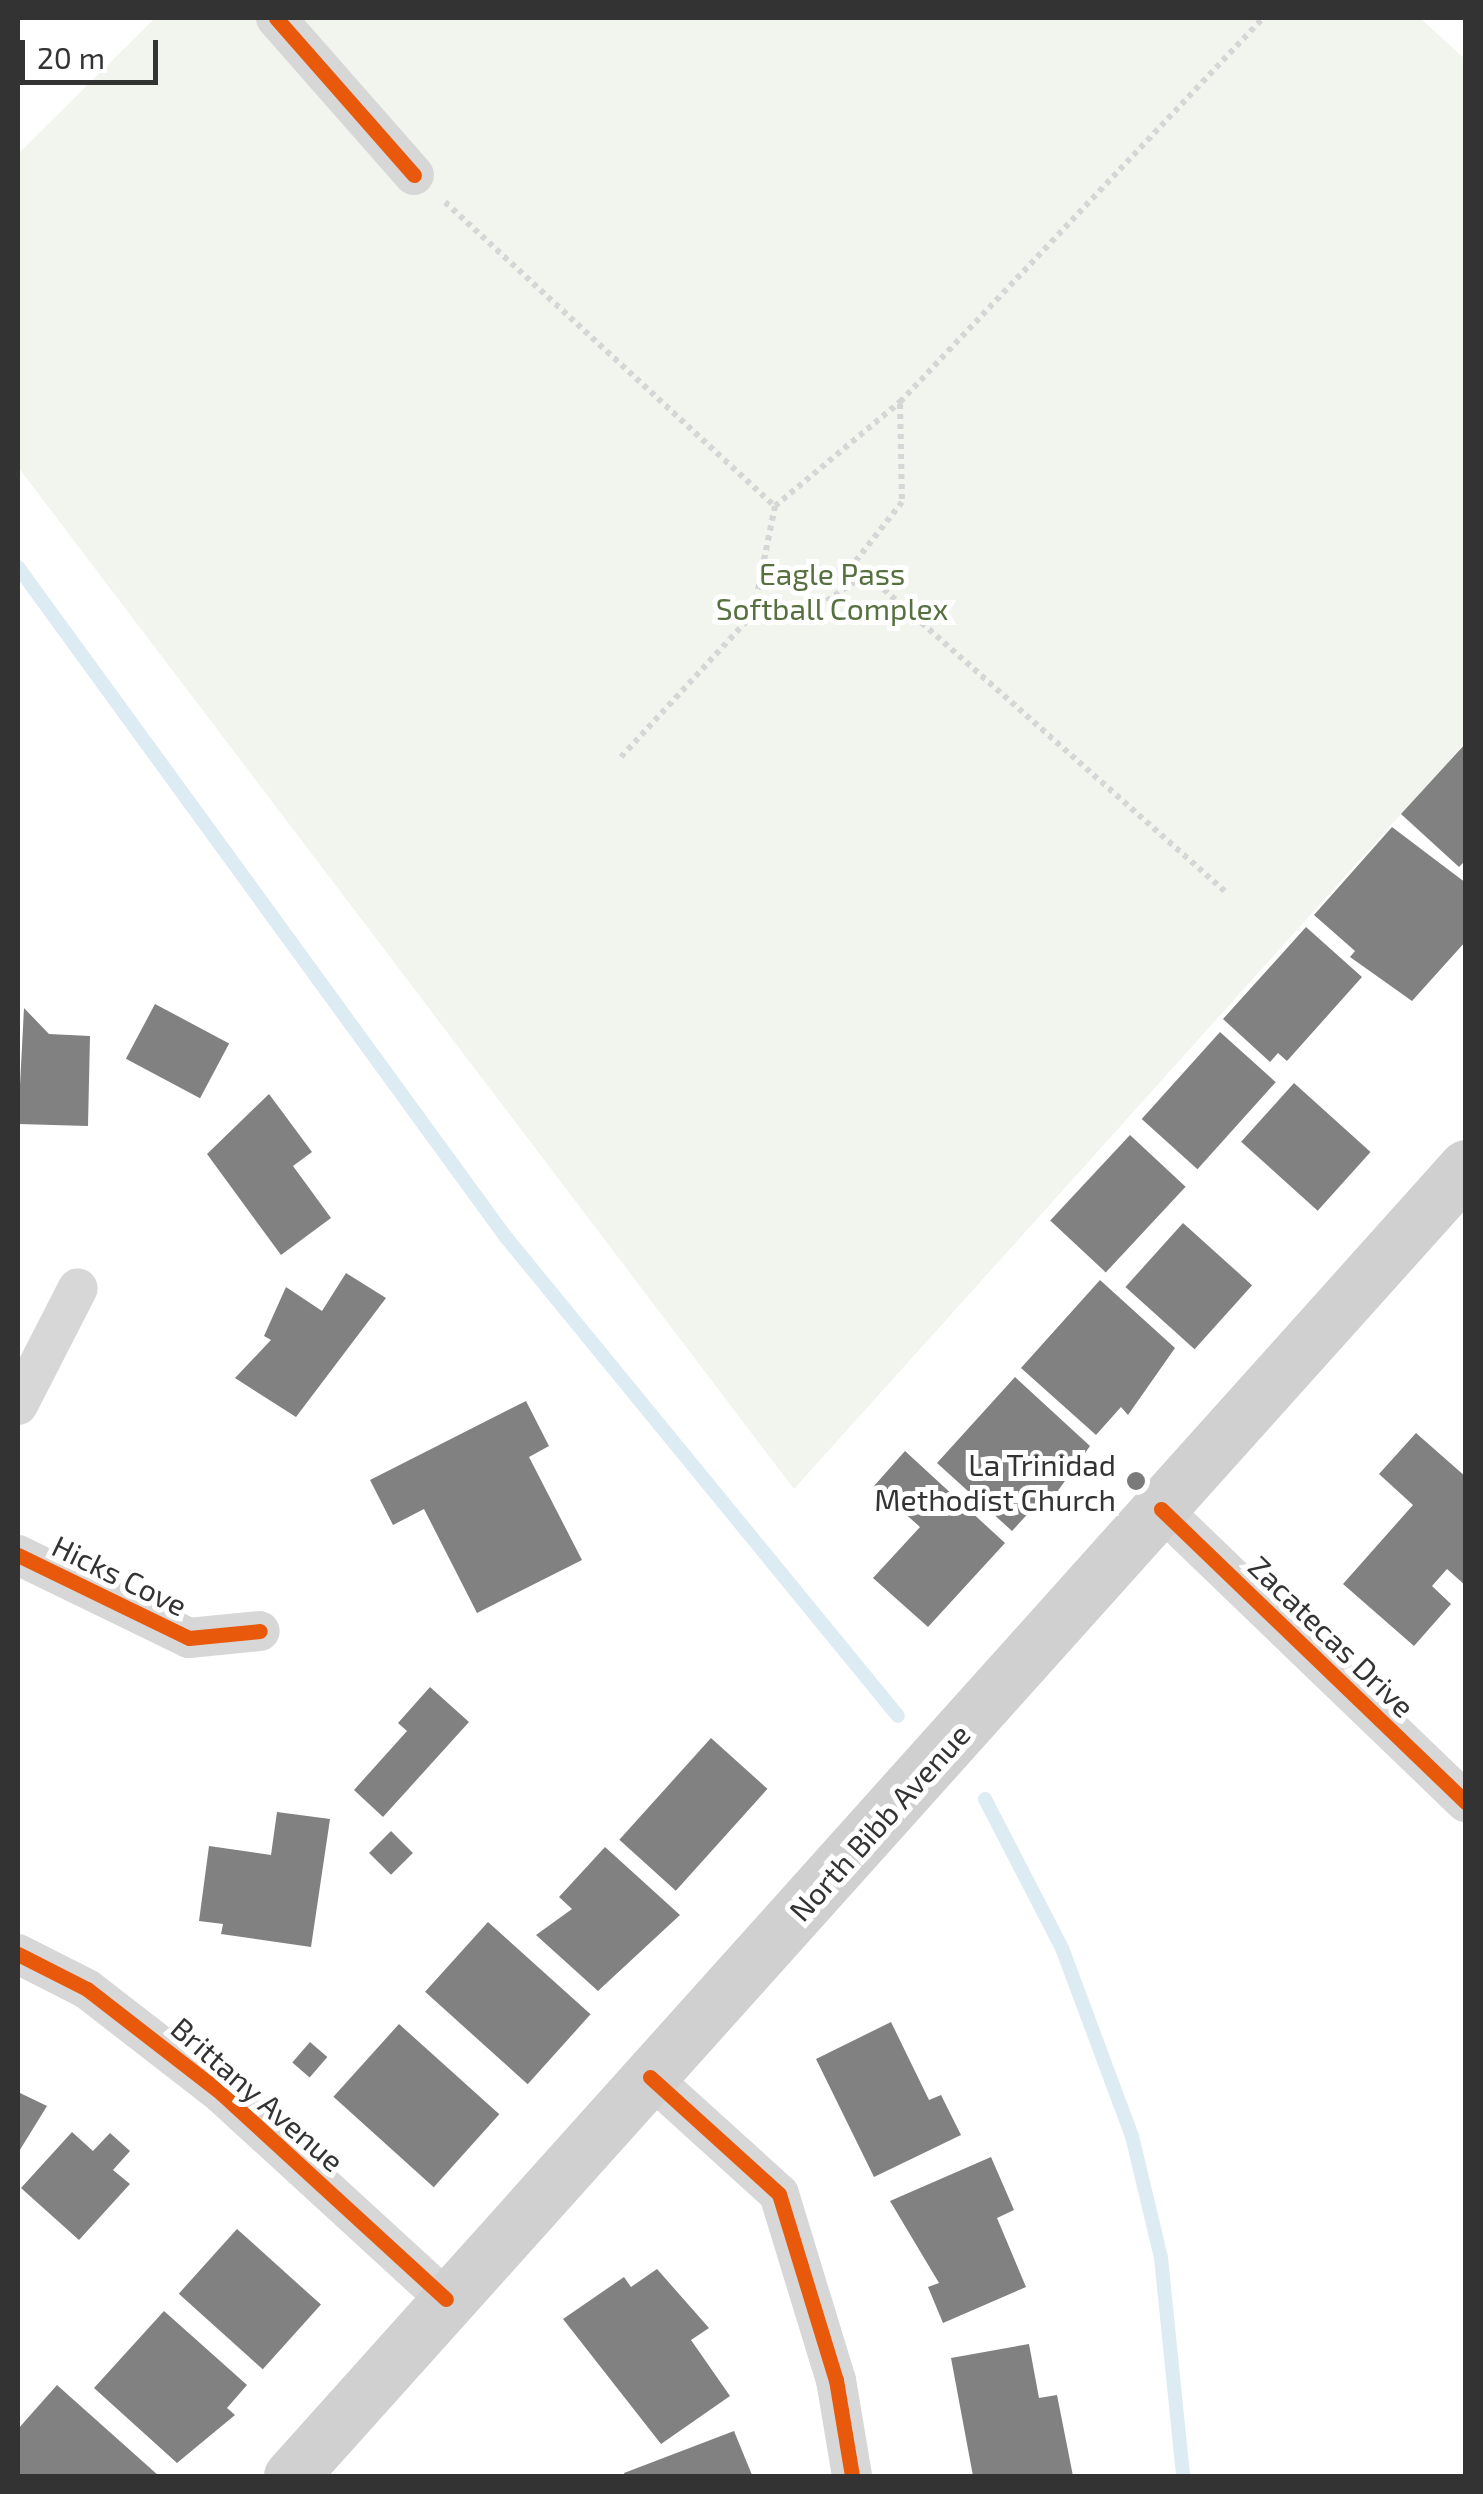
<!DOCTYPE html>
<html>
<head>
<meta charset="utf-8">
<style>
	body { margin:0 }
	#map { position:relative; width:1483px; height:2494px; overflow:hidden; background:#fff; font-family:"Exo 2",sans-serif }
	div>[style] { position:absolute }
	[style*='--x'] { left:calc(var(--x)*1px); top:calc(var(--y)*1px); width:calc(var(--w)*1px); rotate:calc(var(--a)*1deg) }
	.green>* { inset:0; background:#f1f5ed }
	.stream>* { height:14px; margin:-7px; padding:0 7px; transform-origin:7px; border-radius:7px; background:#ddebf3 }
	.building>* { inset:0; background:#818181; transform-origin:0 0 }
	.path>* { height:6px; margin-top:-3px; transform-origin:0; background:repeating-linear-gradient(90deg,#d6d6d6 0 5px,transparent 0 10px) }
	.minor>* { height:40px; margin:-20px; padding:0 20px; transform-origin:20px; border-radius:20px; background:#d7d7d7 }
	.secondary>* { height:55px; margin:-27.5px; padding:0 27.5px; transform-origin:27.5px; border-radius:27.5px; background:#d0d0d0 }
	.cycleway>* { height:15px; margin:-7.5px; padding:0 7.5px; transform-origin:7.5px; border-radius:7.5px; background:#e8590c }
	.dots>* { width:28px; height:28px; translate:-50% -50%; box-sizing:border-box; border:5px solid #fff; border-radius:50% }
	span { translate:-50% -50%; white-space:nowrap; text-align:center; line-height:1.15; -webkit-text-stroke:10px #fff; paint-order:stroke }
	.park-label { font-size:30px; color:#56703f }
	.poi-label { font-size:30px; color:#333 }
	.right { translate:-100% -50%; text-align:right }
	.street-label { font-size:30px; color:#333 }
	.frame { position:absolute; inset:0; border:20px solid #333; pointer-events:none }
	.scale { position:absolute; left:20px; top:40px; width:138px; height:45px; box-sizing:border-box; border:5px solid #333; border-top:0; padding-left:12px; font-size:30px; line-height:35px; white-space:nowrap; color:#333; -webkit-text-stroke:8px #fff; paint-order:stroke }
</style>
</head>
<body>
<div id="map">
	<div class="green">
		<i style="clip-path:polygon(155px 18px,1420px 18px,1465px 59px,1465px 743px,794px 1489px,18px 467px,18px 154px)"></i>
	</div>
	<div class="stream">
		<i style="--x:18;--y:567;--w:827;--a:53.95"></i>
		<i style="--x:505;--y:1236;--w:620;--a:50.69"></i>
		<i style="--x:985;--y:1799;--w:168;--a:62.7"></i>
		<i style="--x:1062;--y:1948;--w:201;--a:69.6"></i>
		<i style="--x:1132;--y:2136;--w:125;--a:76.6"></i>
		<i style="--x:1161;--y:2258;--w:219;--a:84.2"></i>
	</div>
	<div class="building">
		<i style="clip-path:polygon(1466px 743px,1466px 860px,1459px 867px,1401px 814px)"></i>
		<i style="clip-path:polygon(1392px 827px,1466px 883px,1466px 941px,1412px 1001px,1350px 957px,1355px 951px,1314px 915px)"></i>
		<i style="clip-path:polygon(1306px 927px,1362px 977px,1287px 1061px,1278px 1053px,1270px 1062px,1223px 1019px)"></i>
		<i style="left:155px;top:1004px;width:84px;height:62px;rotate:28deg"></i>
		<i style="clip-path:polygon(24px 1008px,49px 1034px,90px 1036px,88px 1126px,18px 1124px)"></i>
		<i style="left:1220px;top:1032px;width:75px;height:117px;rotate:42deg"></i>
		<i style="left:1294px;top:1083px;width:103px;height:79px;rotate:42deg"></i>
		<i style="clip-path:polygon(269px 1094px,312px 1152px,293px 1166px,331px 1218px,281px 1255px,207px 1154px)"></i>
		<i style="left:1130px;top:1135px;width:76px;height:117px;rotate:43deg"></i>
		<i style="left:1183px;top:1223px;width:93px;height:86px;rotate:42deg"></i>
		<i style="clip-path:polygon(346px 1273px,386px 1298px,296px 1417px,235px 1378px,271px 1340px,264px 1336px,286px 1287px,322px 1311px)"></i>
		<i style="clip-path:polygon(1100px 1280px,1175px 1348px,1128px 1415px,1121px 1407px,1096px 1435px,1021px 1368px)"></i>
		<i style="clip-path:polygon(1015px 1377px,1090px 1446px,1042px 1513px,1035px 1506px,1012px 1531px,937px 1463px)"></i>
		<i style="clip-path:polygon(526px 1401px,549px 1446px,529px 1457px,582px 1560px,477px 1613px,424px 1509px,393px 1525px,370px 1480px)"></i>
		<i style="clip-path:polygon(1416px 1433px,1466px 1477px,1466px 1586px,1447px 1569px,1432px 1586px,1451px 1604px,1414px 1646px,1343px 1584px,1413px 1505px,1379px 1474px)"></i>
		<i style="clip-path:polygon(905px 1451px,1005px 1543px,928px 1627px,873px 1578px,920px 1527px,874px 1486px)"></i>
		<i style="clip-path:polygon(430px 1687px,469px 1722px,383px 1817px,354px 1790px,407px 1731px,398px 1723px)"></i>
		<i style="left:711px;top:1738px;width:76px;height:137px;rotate:42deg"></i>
		<i style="clip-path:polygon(277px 1812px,330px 1819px,311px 1947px,221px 1934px,223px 1924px,199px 1921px,209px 1846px,271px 1855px)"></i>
		<i style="left:391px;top:1831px;width:31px;height:31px;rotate:45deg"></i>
		<i style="clip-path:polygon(605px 1847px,680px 1915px,598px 1991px,536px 1935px,572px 1909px,559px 1897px)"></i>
		<i style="left:488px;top:1922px;width:138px;height:94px;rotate:42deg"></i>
		<i style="clip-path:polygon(891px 2022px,929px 2100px,941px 2095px,961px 2135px,874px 2177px,816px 2059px)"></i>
		<i style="left:399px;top:2024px;width:135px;height:98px;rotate:42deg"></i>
		<i style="left:310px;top:2042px;width:23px;height:27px;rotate:41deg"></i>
		<i style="clip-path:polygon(18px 2092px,47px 2106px,18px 2153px)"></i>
		<i style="clip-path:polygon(72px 2132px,93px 2151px,110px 2133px,130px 2151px,113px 2170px,130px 2184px,79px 2240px,21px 2188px)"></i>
		<i style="clip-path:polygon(991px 2157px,1014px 2210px,997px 2218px,1026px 2287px,943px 2323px,928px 2287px,939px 2283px,890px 2201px)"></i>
		<i style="left:237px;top:2229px;width:113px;height:87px;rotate:42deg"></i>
		<i style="clip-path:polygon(657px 2269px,709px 2328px,691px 2340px,730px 2396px,661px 2444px,563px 2319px,624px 2277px,631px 2287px)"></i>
		<i style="clip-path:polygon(164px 2311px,247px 2385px,227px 2408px,235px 2415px,177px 2463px,94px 2388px)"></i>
		<i style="clip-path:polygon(1029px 2344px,1039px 2398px,1057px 2395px,1073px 2476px,973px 2476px,951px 2358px)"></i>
		<i style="clip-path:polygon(57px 2385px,159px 2476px,18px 2476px,18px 2429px)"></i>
		<i style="clip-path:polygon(734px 2431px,752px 2475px,625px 2476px,624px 2473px)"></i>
	</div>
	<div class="path">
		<i style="--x:445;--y:202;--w:449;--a:42.7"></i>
		<i style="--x:775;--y:506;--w:163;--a:-39.8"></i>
		<i style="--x:900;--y:402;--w:528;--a:-46.61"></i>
		<i style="--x:900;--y:404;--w:98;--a:88.8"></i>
		<i style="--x:902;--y:502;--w:78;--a:128.2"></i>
		<i style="--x:854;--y:563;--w:499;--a:41.5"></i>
		<i style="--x:775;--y:506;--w:110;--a:101.5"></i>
		<i style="--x:753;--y:614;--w:49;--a:4.7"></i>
		<i style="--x:802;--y:618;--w:78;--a:-34.5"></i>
		<i style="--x:621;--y:757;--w:195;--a:-47.3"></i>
	</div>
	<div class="minor">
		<i style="--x:276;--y:18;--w:209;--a:48.7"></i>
		<i style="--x:18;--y:1405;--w:131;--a:-62.9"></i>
		<i style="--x:1161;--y:1509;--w:423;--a:43.9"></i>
		<i style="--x:18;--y:1555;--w:190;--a:25.9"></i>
		<i style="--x:189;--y:1638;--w:71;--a:-5.6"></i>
		<i style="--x:18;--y:1954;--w:77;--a:26.9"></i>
		<i style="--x:87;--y:1989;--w:170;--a:37.8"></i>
		<i style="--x:221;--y:2093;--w:305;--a:42.5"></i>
		<i style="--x:650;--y:2077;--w:174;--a:42.2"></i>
		<i style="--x:779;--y:2194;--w:195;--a:73"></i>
		<i style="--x:836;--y:2380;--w:97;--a:80.5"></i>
	</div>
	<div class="secondary">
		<i style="--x:291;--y:2476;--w:1759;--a:-48.09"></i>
	</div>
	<div class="cycleway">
		<i style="--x:276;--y:18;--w:209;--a:48.7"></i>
		<i style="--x:1161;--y:1509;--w:423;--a:43.9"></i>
		<i style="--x:18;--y:1555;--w:190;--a:25.9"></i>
		<i style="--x:189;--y:1638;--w:71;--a:-5.6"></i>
		<i style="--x:18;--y:1954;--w:77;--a:26.9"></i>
		<i style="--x:87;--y:1989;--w:170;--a:37.8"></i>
		<i style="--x:221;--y:2093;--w:305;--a:42.5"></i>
		<i style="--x:650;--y:2077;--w:174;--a:42.2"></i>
		<i style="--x:779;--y:2194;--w:195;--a:73"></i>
		<i style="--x:836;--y:2380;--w:97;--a:80.5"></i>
	</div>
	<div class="dots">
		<i style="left:1136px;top:1481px;background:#7a7a7a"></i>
	</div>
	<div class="park-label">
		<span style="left:832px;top:590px">Eagle Pass<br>Softball Complex</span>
	</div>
	<div class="poi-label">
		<span class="right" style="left:1116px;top:1481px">La Trinidad<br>Methodist Church</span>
	</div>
	<div class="street-label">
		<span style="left:120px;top:1575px;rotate:26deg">Hicks Cove</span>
		<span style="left:1332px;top:1636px;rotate:44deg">Zacatecas Drive</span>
		<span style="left:879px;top:1822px;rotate:-48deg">North Bibb Avenue</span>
		<span style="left:258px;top:2094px;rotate:41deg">Brittany Avenue</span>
	</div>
	<div class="frame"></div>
	<div class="scale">20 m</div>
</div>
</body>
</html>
